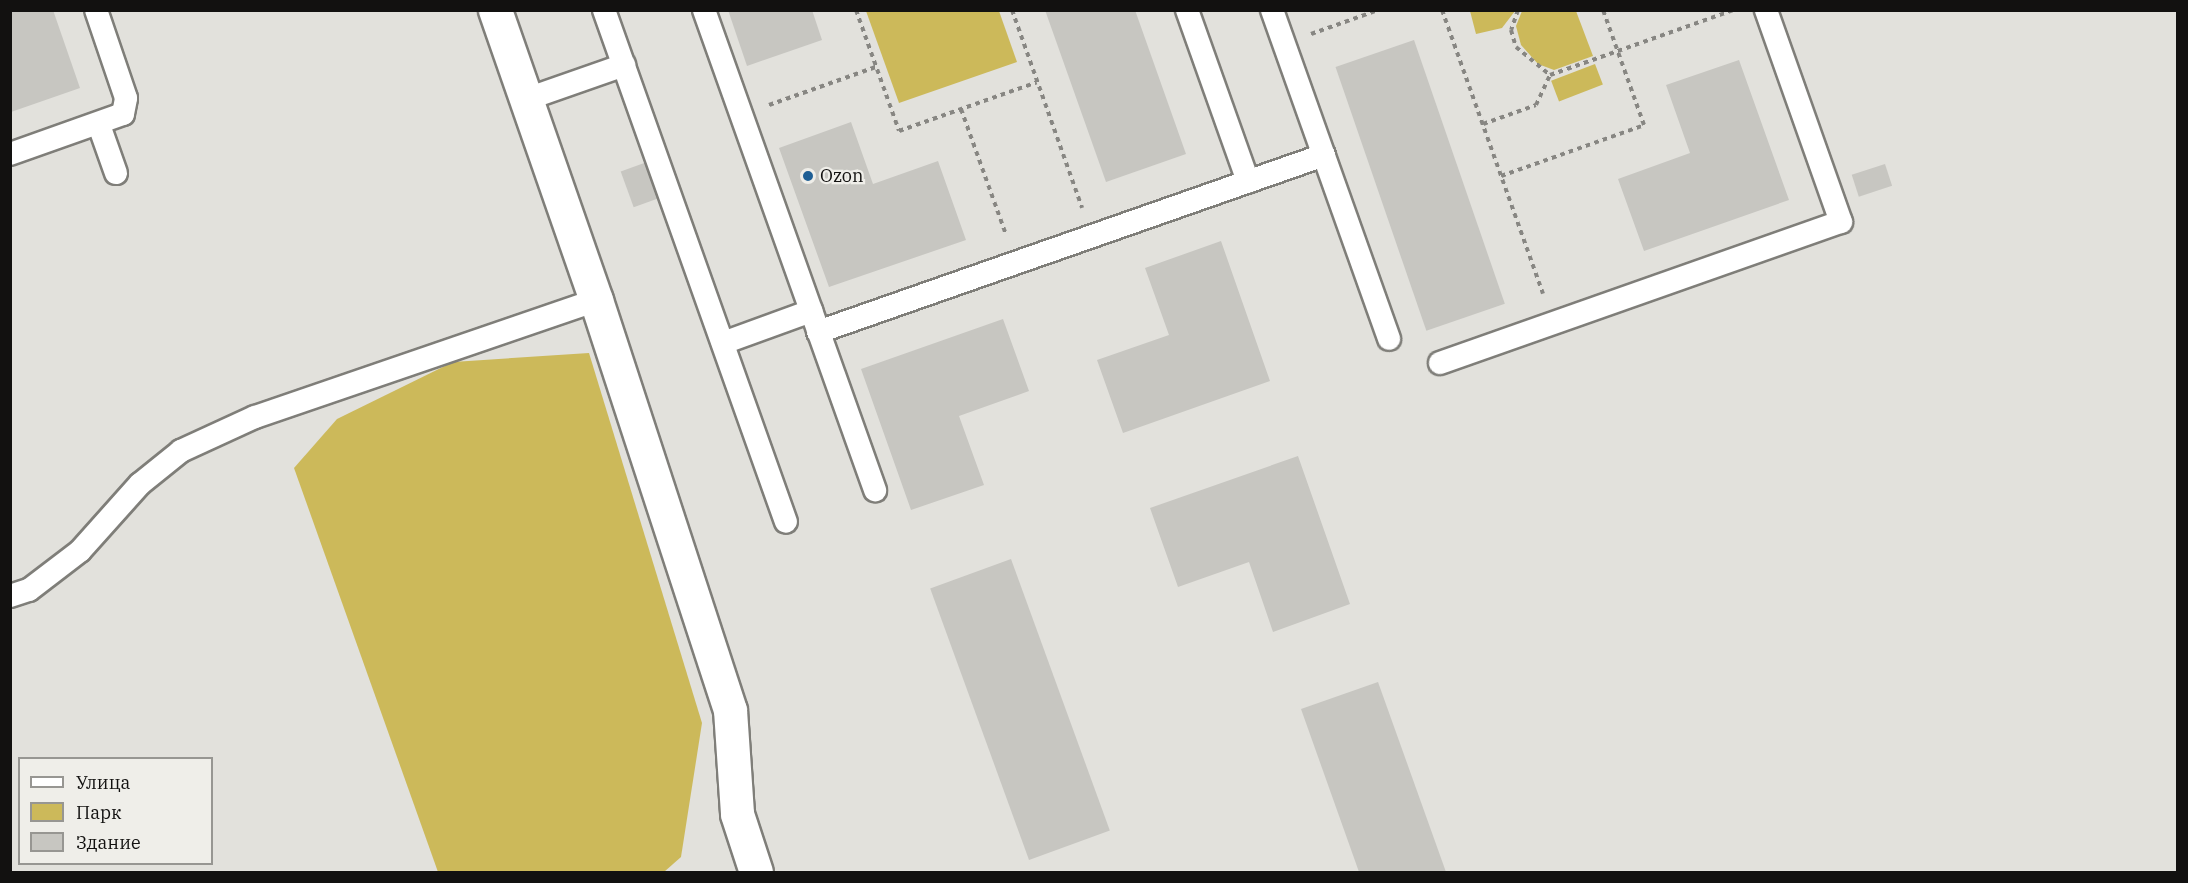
<!DOCTYPE html>
<html>
<head>
<meta charset="utf-8">
<style>
	body { margin:0 }
	#map { position:relative; width:2188px; height:883px; overflow:hidden; background:#e2e1dc; font-family:"IBM Plex Serif",serif }
	div>[style] { position:absolute }
	[style*='--x'] { left:calc(var(--x)*1px); top:calc(var(--y)*1px); width:calc(var(--w)*1px); rotate:calc(var(--a)*1deg) }
	.green>* { inset:0; background:#ccb95a; transform-origin:0 0 }
	.building>* { inset:0; background:#c7c6c1; transform-origin:0 0 }
	.path>* { height:4px; margin-top:-2px; transform-origin:0; background:repeating-linear-gradient(90deg,#878682 0 4.5px,transparent 0 9px) }
	.roads { filter:drop-shadow(2px 0 #7f7e79) drop-shadow(-2px 0 #7f7e79) drop-shadow(0 2px #7f7e79) drop-shadow(0 -2px #7f7e79) }
	.lane>* { height:22px; margin:-11px; padding:0 11px; transform-origin:11px; border-radius:11px; background:#fff }
	.street>* { height:33px; margin:-16.5px; padding:0 16.5px; transform-origin:16.5px; border-radius:16.5px; background:#fff }
	.dots>* { width:16px; height:16px; translate:-50% -50%; box-sizing:border-box; border:3px solid #efeee9; border-radius:50% }
	span { translate:-50% -50%; white-space:nowrap; text-align:center; line-height:1.15; -webkit-text-stroke:4.5px #efeee9; paint-order:stroke }
	.poi-label { font-size:18px; color:#121110 }
	.left { translate:0 -50%; text-align:left }
	.frame { position:absolute; inset:0; border:12px solid #121110; pointer-events:none }
	.legend { position:absolute; left:18px; top:757px; width:195px; height:108px; box-sizing:border-box; background:#efeee9; border:2px solid #979692; margin:0; padding:8px 10px; list-style:none; font-size:18px; color:#121110 }
	.legend li { display:flex; align-items:center; gap:12px; height:30px }
	.legend b { width:30px; border:2px solid #979692 }
</style>
</head>
<body>
<div id="map">
	<div class="green">
		<i style="clip-path:polygon(866px 11px,999px 11px,1017px 62px,899px 103px)"></i>
		<i style="clip-path:polygon(1470px 11px,1470px 10px,1515px 11px,1502px 28px,1476px 34px)"></i>
		<i style="clip-path:polygon(1522px 11px,1576px 11px,1593px 56px,1554px 70px,1538px 64px,1521px 45px,1516px 26px)"></i>
		<i style="left:1595px;top:64px;width:22px;height:47px;rotate:69deg"></i>
		<i style="clip-path:polygon(589px 353px,702px 723px,681px 857px,664px 872px,438px 872px,294px 468px,337px 419px,453px 362px)"></i>
	</div>
	<div class="building">
		<i style="clip-path:polygon(10px 10px,53px 10px,80px 88px,11px 112px)"></i>
		<i style="clip-path:polygon(728px 10px,812px 10px,822px 40px,747px 66px)"></i>
		<i style="clip-path:polygon(1045px 10px,1135px 10px,1186px 154px,1106px 182px)"></i>
		<i style="left:1414px;top:40px;width:279px;height:83px;rotate:71deg"></i>
		<i style="clip-path:polygon(1739px 60px,1789px 200px,1644px 251px,1618px 179px,1690px 153px,1666px 85px)"></i>
		<i style="clip-path:polygon(851px 122px,873px 184px,938px 161px,966px 240px,829px 287px,779px 148px)"></i>
		<i style="left:647px;top:162px;width:38px;height:28px;rotate:70deg"></i>
		<i style="left:1885px;top:164px;width:23px;height:35px;rotate:72deg"></i>
		<i style="clip-path:polygon(1221px 241px,1270px 381px,1123px 433px,1097px 360px,1169px 335px,1145px 268px)"></i>
		<i style="clip-path:polygon(1003px 319px,1029px 391px,959px 416px,984px 485px,911px 510px,861px 369px)"></i>
		<i style="clip-path:polygon(1298px 456px,1350px 604px,1273px 632px,1249px 562px,1178px 587px,1150px 508px)"></i>
		<i style="left:1011px;top:559px;width:289px;height:86px;rotate:70deg"></i>
		<i style="clip-path:polygon(1378px 682px,1446px 872px,1359px 872px,1301px 709px)"></i>
	</div>
	<div class="path">
		<i style="--x:856;--y:10;--w:128;--a:70.4"></i>
		<i style="--x:899;--y:131;--w:146;--a:-19.5"></i>
		<i style="--x:1012;--y:10;--w:210;--a:70.5"></i>
		<i style="--x:1442;--y:10;--w:301;--a:70.4"></i>
		<i style="--x:1518;--y:10;--w:21;--a:109"></i>
		<i style="--x:1511;--y:30;--w:18;--a:74"></i>
		<i style="--x:1516;--y:47;--w:44;--a:39.5"></i>
		<i style="--x:1311;--y:34;--w:71;--a:-19.7"></i>
		<i style="--x:769;--y:105;--w:114;--a:-19.6"></i>
		<i style="--x:961;--y:109;--w:134;--a:70.3"></i>
		<i style="--x:1483;--y:124;--w:56;--a:-19.7"></i>
		<i style="--x:1536;--y:105;--w:33;--a:-65"></i>
		<i style="--x:1550;--y:75;--w:195;--a:-19.5"></i>
		<i style="--x:1501;--y:176;--w:152;--a:-19.6"></i>
		<i style="--x:1644;--y:125;--w:122;--a:-109.6"></i>
	</div>
	<div class="roads">
		<div class="lane">
			<i style="--x:604;--y:10;--w:543;--a:70.43"></i>
			<i style="--x:704;--y:10;--w:510;--a:70.39"></i>
			<i style="--x:1187;--y:10;--w:182;--a:70.4"></i>
			<i style="--x:1272;--y:10;--w:349;--a:70.4"></i>
			<i style="--x:527;--y:99;--w:103;--a:-19.3"></i>
			<i style="--x:99;--y:125;--w:51;--a:70.5"></i>
			<i style="--x:10;--y:154;--w:120;--a:-19.5"></i>
			<i style="--x:123;--y:114;--w:16;--a:-79"></i>
			<i style="--x:126;--y:98;--w:93;--a:-108.8"></i>
			<i style="--x:818;--y:332;--w:536;--a:-19.28"></i>
			<i style="--x:723;--y:343;--w:94;--a:-20"></i>
			<i style="--x:1440;--y:363;--w:425;--a:-19.4"></i>
			<i style="--x:1841;--y:222;--w:225;--a:-109.5"></i>
			<i style="--x:10;--y:596;--w:20;--a:-18"></i>
			<i style="--x:29;--y:590;--w:64;--a:-37.4"></i>
			<i style="--x:80;--y:551;--w:90;--a:-48.2"></i>
			<i style="--x:140;--y:484;--w:53;--a:-38.8"></i>
			<i style="--x:181;--y:451;--w:81;--a:-24.7"></i>
			<i style="--x:255;--y:417;--w:361;--a:-18.9"></i>
		</div>
		<div class="street">
			<i style="--x:495;--y:10;--w:307;--a:70.8"></i>
			<i style="--x:596;--y:300;--w:431;--a:71.9"></i>
			<i style="--x:730;--y:710;--w:104;--a:86.1"></i>
			<i style="--x:737;--y:814;--w:61;--a:71.9"></i>
		</div>
	</div>
	<div class="dots">
		<i style="left:808px;top:176px;background:#1f5f95"></i>
	</div>
	<div class="poi-label">
		<span class="left" style="left:820px;top:176px">Ozon</span>
	</div>
	<div class="frame"></div>
	<ul class="legend">
	<li><b style="height:8px;background:#fff"></b>Улица</li>
	<li><b style="height:16px;background:#ccb95a"></b>Парк</li>
	<li><b style="height:16px;background:#c7c6c1"></b>Здание</li>
	</ul>
</div>
</body>
</html>
